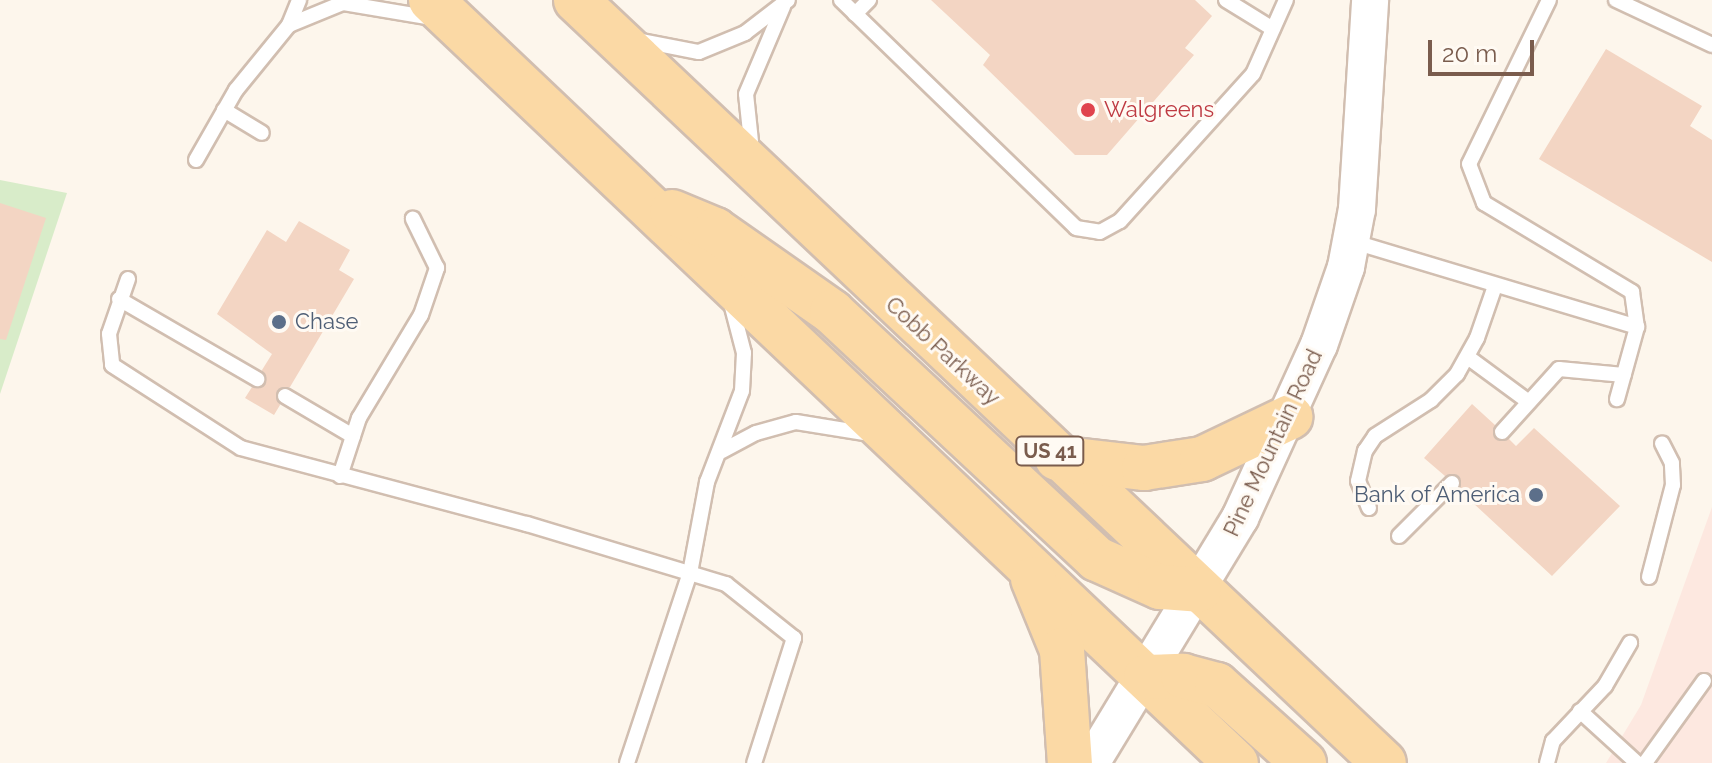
<!DOCTYPE html>
<html>
<head>
<meta charset="utf-8">
<style>
	body { margin:0 }
	#map { position:relative; width:1712px; height:763px; overflow:hidden; background:#fdf6ec; font-family:Raleway,sans-serif }
	div>[style] { position:absolute }
	[style*='--x'] { left:calc(var(--x)*1px); top:calc(var(--y)*1px); width:calc(var(--w)*1px); rotate:calc(var(--a)*1deg) }
	.commercial>* { inset:0; background:#fde8e0 }
	.green>* { inset:0; background:#d8ecc9 }
	.building>* { inset:0; background:#f3d5c3 }
	.roads { filter:drop-shadow(2px 0 #d1beb0) drop-shadow(-2px 0 #d1beb0) drop-shadow(0 2px #d1beb0) drop-shadow(0 -2px #d1beb0) }
	.service>* { height:14px; margin:-7px; padding:0 7px; transform-origin:7px; border-radius:7px; background:#fff }
	.tertiary>* { height:36px; margin:-18px; padding:0 18px; transform-origin:18px; border-radius:18px; background:#fff }
	.primary>* { height:44px; margin:-22px; padding:0 22px; transform-origin:22px; border-radius:22px; background:#fbd9a5 }
	.dots>* { width:22px; height:22px; translate:-50% -50%; box-sizing:border-box; border:4px solid #fffaf3; border-radius:50% }
	span { translate:-50% -50%; white-space:nowrap; text-align:center; line-height:1.15; -webkit-text-stroke:6px #fffaf3; paint-order:stroke }
	.shield-label span { padding:2px 6px; background:#fffaf3; border:2px solid; border-radius:6px; -webkit-text-stroke-width:0 }
	.shield-label { font-size:20px; color:#7a5c4d; font-weight:700 }
	.health-label { font-size:22px; color:#be3a42 }
	.left { translate:0 -50%; text-align:left }
	.service-label { font-size:22px; color:#4e5e75 }
	.right { translate:-100% -50%; text-align:right }
	.street-label { font-size:22px; color:#7a5c4d }
	.scale { position:absolute; left:1428px; top:40px; width:106px; height:36px; box-sizing:border-box; border:4px solid #7a5c4d; border-top:0; padding-left:10px; font-size:24px; line-height:28px; white-space:nowrap; color:#7a5c4d; -webkit-text-stroke:6px #fffaf3; paint-order:stroke }
</style>
</head>
<body>
<div id="map">
	<div class="commercial">
		<i style="clip-path:polygon(1712px 507px,1712px 763px,1606px 763px,1641px 705px)"></i>
	</div>
	<div class="green">
		<i style="clip-path:polygon(0 180px,67px 193px,0 394px)"></i>
	</div>
	<div class="building">
		<i style="clip-path:polygon(931px 0,1195px 0,1212px 16px,1185px 48px,1194px 55px,1107px 155px,1075px 155px,983px 65px,990px 55px)"></i>
		<i style="clip-path:polygon(1606px 49px,1702px 106px,1690px 126px,1712px 140px,1712px 262px,1539px 159px)"></i>
		<i style="clip-path:polygon(0 203px,46px 218px,6px 340px,0 339px)"></i>
		<i style="clip-path:polygon(299px 221px,350px 250px,339px 270px,354px 279px,290px 387px,277px 390px,280px 405px,274px 415px,245px 398px,252px 387px,265px 385px,262px 370px,272px 354px,217px 314px,267px 230px,286px 242px)"></i>
		<i style="clip-path:polygon(1472px 404px,1495px 425px,1496px 440px,1509px 439px,1516px 446px,1534px 428px,1620px 506px,1552px 576px,1459px 490px,1458px 475px,1445px 476px,1424px 458px)"></i>
	</div>
	<div class="roads">
		<div class="service">
			<i style="--x:841;--y:0;--w:327;--a:44.1"></i>
			<i style="--x:1076;--y:228;--w:24;--a:9"></i>
			<i style="--x:1100;--y:232;--w:23;--a:-29"></i>
			<i style="--x:1120;--y:221;--w:198;--a:-47.9"></i>
			<i style="--x:1253;--y:74;--w:81;--a:-66"></i>
			<i style="--x:1226;--y:0;--w:55;--a:31.7"></i>
			<i style="--x:1549;--y:0;--w:182;--a:116"></i>
			<i style="--x:1469;--y:164;--w:42;--a:69"></i>
			<i style="--x:1484;--y:203;--w:173;--a:31"></i>
			<i style="--x:1632;--y:292;--w:35;--a:82"></i>
			<i style="--x:1637;--y:327;--w:75;--a:105.5"></i>
			<i style="--x:1616;--y:0;--w:106;--a:25.1"></i>
			<i style="--x:855;--y:14;--w:20;--a:-45"></i>
			<i style="--x:289;--y:25;--w:27;--a:-68"></i>
			<i style="--x:637;--y:40;--w:63;--a:11"></i>
			<i style="--x:699;--y:52;--w:50;--a:-22.4"></i>
			<i style="--x:745;--y:33;--w:54;--a:-37.5"></i>
			<i style="--x:224;--y:110;--w:44;--a:31.2"></i>
			<i style="--x:752;--y:151;--w:57;--a:-96"></i>
			<i style="--x:746;--y:94;--w:95;--a:-67"></i>
			<i style="--x:196;--y:160;--w:81;--a:-60.3"></i>
			<i style="--x:236;--y:90;--w:84;--a:-50.8"></i>
			<i style="--x:289;--y:25;--w:58;--a:-22.2"></i>
			<i style="--x:343;--y:3;--w:90;--a:9.6"></i>
			<i style="--x:1351;--y:241;--w:299;--a:16.7"></i>
			<i style="--x:128;--y:279;--w:58;--a:109.1"></i>
			<i style="--x:109;--y:334;--w:31;--a:84"></i>
			<i style="--x:112;--y:365;--w:153;--a:32.8"></i>
			<i style="--x:241;--y:448;--w:296;--a:14.9"></i>
			<i style="--x:527;--y:524;--w:208;--a:16.8"></i>
			<i style="--x:726;--y:584;--w:87;--a:38.5"></i>
			<i style="--x:794;--y:638;--w:131;--a:107.7"></i>
			<i style="--x:119;--y:299;--w:160;--a:30.1"></i>
			<i style="--x:1469;--y:358;--w:74;--a:36.3"></i>
			<i style="--x:285;--y:396;--w:79;--a:30.5"></i>
			<i style="--x:1502;--y:432;--w:85;--a:-47.9"></i>
			<i style="--x:1559;--y:369;--w:65;--a:5.3"></i>
			<i style="--x:722;--y:451;--w:38;--a:-28"></i>
			<i style="--x:756;--y:433;--w:41;--a:-15.4"></i>
			<i style="--x:796;--y:422;--w:74;--a:9.3"></i>
			<i style="--x:340;--y:476;--w:61;--a:-71.9"></i>
			<i style="--x:359;--y:418;--w:120;--a:-59"></i>
			<i style="--x:421;--y:315;--w:50;--a:-71.2"></i>
			<i style="--x:437;--y:268;--w:55;--a:-116.1"></i>
			<i style="--x:1369;--y:508;--w:29;--a:-112"></i>
			<i style="--x:1358;--y:481;--w:31;--a:-77"></i>
			<i style="--x:1365;--y:451;--w:18;--a:-56"></i>
			<i style="--x:1375;--y:436;--w:67;--a:-32.7"></i>
			<i style="--x:1431;--y:400;--w:37;--a:-45"></i>
			<i style="--x:1457;--y:374;--w:41;--a:-60.9"></i>
			<i style="--x:1477;--y:338;--w:55;--a:-70.9"></i>
			<i style="--x:1399;--y:536;--w:75;--a:-45"></i>
			<i style="--x:1649;--y:577;--w:95;--a:-75.4"></i>
			<i style="--x:1673;--y:485;--w:22;--a:-93"></i>
			<i style="--x:1672;--y:463;--w:22;--a:-117"></i>
			<i style="--x:1580;--y:711;--w:77;--a:42.4"></i>
			<i style="--x:627;--y:763;--w:200;--a:-71.7"></i>
			<i style="--x:690;--y:573;--w:93;--a:-79.4"></i>
			<i style="--x:707;--y:482;--w:97;--a:-69"></i>
			<i style="--x:742;--y:391;--w:38;--a:-87"></i>
			<i style="--x:744;--y:353;--w:52;--a:-104.6"></i>
			<i style="--x:1547;--y:763;--w:23;--a:-75"></i>
			<i style="--x:1553;--y:741;--w:76;--a:-46.6"></i>
			<i style="--x:1605;--y:686;--w:50;--a:-59.8"></i>
			<i style="--x:1645;--y:763;--w:101;--a:-54.3"></i>
		</div>
		<div class="tertiary">
			<i style="--x:1091;--y:763;--w:287;--a:-58.7"></i>
			<i style="--x:1240;--y:518;--w:190;--a:-65.5"></i>
			<i style="--x:1319;--y:345;--w:83;--a:-70.9"></i>
			<i style="--x:1346;--y:267;--w:59;--a:-79.3"></i>
			<i style="--x:1357;--y:209;--w:209;--a:-86.4"></i>
		</div>
		<div class="primary">
			<i style="--x:431;--y:0;--w:1109;--a:43.47"></i>
			<i style="--x:576;--y:0;--w:1111;--a:43.36"></i>
			<i style="--x:672;--y:212;--w:47;--a:22.7"></i>
			<i style="--x:715;--y:230;--w:143;--a:35"></i>
			<i style="--x:832;--y:312;--w:362;--a:43"></i>
			<i style="--x:1097;--y:559;--w:69;--a:24"></i>
			<i style="--x:1160;--y:587;--w:39;--a:4"></i>
			<i style="--x:1057;--y:458;--w:88;--a:6.6"></i>
			<i style="--x:1144;--y:468;--w:59;--a:-8.8"></i>
			<i style="--x:1202;--y:459;--w:98;--a:-25.5"></i>
			<i style="--x:1033;--y:579;--w:77;--a:67.8"></i>
			<i style="--x:1062;--y:650;--w:113;--a:86"></i>
			<i style="--x:1146;--y:677;--w:37;--a:-2"></i>
			<i style="--x:1183;--y:676;--w:35;--a:15"></i>
			<i style="--x:1217;--y:685;--w:117;--a:41.9"></i>
		</div>
	</div>
	<div class="dots">
		<i style="left:1088px;top:110px;background:#e0444e"></i>
		<i style="left:279px;top:322px;background:#5c6f8a"></i>
		<i style="left:1536px;top:495px;background:#5c6f8a"></i>
	</div>
	<div class="shield-label">
		<span style="left:1050px;top:451px">US 41</span>
	</div>
	<div class="health-label">
		<span class="left" style="left:1104px;top:110px">Walgreens</span>
	</div>
	<div class="service-label">
		<span class="left" style="left:295px;top:322px">Chase</span>
		<span class="right" style="left:1520px;top:495px">Bank of America</span>
	</div>
	<div class="street-label">
		<span style="left:943px;top:351px;rotate:43deg">Cobb Parkway</span>
		<span style="left:1273px;top:443px;rotate:-65deg">Pine Mountain Road</span>
	</div>
	<div class="scale">20 m</div>
</div>
</body>
</html>
